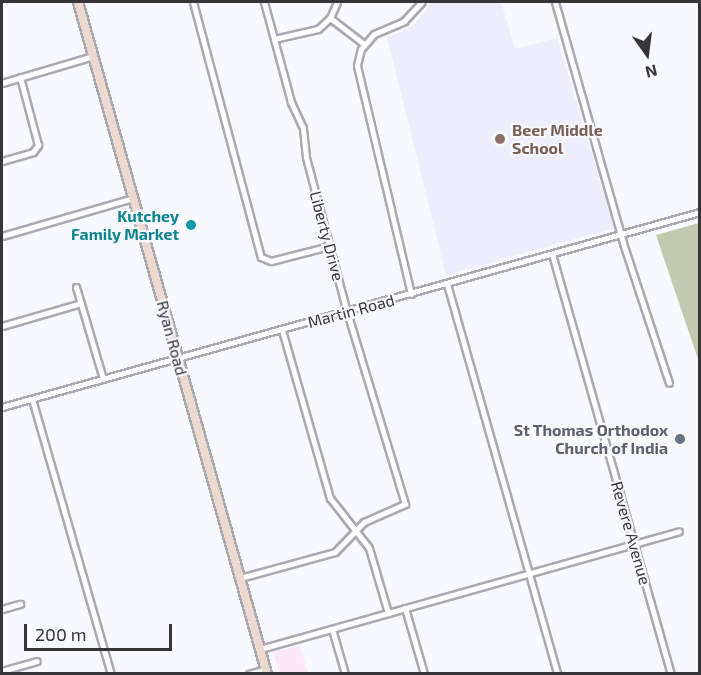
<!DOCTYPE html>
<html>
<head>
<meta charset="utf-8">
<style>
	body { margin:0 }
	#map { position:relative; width:701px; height:675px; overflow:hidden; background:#f8f8ff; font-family:"Exo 2",sans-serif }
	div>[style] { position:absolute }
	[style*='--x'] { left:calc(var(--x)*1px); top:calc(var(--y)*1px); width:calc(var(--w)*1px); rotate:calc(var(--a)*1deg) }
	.commercial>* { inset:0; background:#fce8f8 }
	.built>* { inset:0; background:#ededfb }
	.green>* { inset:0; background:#c2c9ae }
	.roads { filter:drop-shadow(2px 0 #a9a9af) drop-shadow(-2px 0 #a9a9af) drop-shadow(0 2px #a9a9af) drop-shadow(0 -2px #a9a9af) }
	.minor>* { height:5px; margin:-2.5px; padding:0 2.5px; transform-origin:2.5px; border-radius:2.5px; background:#fff }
	.secondary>* { height:8px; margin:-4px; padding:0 4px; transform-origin:4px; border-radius:4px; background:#ecd9cf }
	.dots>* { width:16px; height:16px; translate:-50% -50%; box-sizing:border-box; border:3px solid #f8f8ff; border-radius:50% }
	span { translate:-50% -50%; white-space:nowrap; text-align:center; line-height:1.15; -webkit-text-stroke:4.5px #f8f8ff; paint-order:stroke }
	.education-label { font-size:16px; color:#785e54; font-weight:700 }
	.left { translate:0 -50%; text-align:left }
	.culture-label { font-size:16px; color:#0d838f; font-weight:700 }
	.right { translate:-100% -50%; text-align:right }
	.street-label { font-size:16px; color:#363638 }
	.worship-label { font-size:16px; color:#5b616d; font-weight:700 }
	.frame { position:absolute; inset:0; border:3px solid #363638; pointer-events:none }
	.north { position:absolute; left:617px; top:24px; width:60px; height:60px; -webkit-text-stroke:4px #f8f8ff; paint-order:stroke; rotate:166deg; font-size:16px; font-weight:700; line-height:24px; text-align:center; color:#363638 }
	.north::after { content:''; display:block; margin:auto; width:21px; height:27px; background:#363638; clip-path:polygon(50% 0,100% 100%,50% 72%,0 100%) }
	.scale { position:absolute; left:24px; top:624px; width:148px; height:27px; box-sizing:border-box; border:3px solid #363638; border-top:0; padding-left:8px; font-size:18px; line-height:21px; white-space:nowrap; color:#363638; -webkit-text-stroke:4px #f8f8ff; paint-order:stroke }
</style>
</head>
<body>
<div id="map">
	<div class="commercial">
		<i style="clip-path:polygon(300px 646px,308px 673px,280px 673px,273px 652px)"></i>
	</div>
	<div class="built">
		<i style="clip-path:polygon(432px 2px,501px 2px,515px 49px,557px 38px,614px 228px,446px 275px,387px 37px,412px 27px)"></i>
	</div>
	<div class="green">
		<i style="clip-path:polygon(699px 223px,700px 223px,699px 362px,656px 235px)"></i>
	</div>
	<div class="roads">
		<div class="minor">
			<i style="--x:193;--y:2;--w:264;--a:75.1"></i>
			<i style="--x:261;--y:257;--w:11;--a:22"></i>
			<i style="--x:271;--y:261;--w:61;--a:-14.3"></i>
			<i style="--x:555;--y:2;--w:250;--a:74.2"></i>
			<i style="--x:623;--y:243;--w:147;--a:71.8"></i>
			<i style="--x:330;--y:18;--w:43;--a:37.4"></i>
			<i style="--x:274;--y:39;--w:45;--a:-12.8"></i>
			<i style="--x:318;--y:29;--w:16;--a:-43"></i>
			<i style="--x:330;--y:18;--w:17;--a:-66"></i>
			<i style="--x:2;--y:83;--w:95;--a:-16.5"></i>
			<i style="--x:2;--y:161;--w:32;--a:-16"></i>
			<i style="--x:33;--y:152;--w:9;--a:-54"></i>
			<i style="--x:38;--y:145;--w:70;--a:-104.8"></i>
			<i style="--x:2;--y:236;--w:136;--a:-16.2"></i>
			<i style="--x:552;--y:254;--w:437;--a:74.2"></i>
			<i style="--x:447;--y:284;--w:405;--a:74.2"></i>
			<i style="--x:76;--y:287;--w:96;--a:73.6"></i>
			<i style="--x:411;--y:294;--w:235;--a:-103.3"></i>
			<i style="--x:357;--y:65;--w:16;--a:-76"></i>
			<i style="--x:361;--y:49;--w:20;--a:-49"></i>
			<i style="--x:374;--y:34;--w:33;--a:-23"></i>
			<i style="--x:404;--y:21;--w:26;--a:-47"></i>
			<i style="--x:2;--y:326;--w:82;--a:-16.2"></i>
			<i style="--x:282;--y:330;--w:175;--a:74.1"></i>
			<i style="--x:330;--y:498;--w:63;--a:52"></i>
			<i style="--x:369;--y:548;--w:68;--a:73.7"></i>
			<i style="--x:32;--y:399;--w:286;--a:74"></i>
			<i style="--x:2;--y:407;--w:725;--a:-15.61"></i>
			<i style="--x:240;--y:578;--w:98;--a:-15.3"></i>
			<i style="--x:335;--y:552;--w:42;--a:-46"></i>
			<i style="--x:364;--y:522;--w:45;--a:-23.7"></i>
			<i style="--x:405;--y:504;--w:208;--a:-106.8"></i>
			<i style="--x:345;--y:305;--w:153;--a:-104.8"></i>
			<i style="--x:306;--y:157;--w:29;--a:-96"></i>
			<i style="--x:303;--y:128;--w:29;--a:-115"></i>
			<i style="--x:291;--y:102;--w:104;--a:-105.1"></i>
			<i style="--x:405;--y:608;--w:69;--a:73.9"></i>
			<i style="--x:2;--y:609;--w:19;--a:-16"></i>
			<i style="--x:332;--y:629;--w:47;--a:73.9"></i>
			<i style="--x:260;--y:649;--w:435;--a:-15.7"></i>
			<i style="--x:2;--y:671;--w:36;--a:-16"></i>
			<i style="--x:249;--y:674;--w:17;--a:-17"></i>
		</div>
		<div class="secondary">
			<i style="--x:78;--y:2;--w:698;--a:74.29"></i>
		</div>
	</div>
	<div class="dots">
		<i style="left:500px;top:139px;background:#8d6e63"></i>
		<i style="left:191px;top:225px;background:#0f9aa8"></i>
		<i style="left:680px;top:439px;background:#6b7280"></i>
	</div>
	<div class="education-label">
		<span class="left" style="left:512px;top:139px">Beer Middle<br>School</span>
	</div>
	<div class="culture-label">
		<span class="right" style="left:179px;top:225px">Kutchey<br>Family Market</span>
	</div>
	<div class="street-label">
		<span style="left:327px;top:236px;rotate:75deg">Liberty Drive</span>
		<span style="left:351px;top:311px;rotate:-15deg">Martin Road</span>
		<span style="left:172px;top:338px;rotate:75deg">Ryan Road</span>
		<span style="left:631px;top:533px;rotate:74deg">Revere Avenue</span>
	</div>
	<div class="worship-label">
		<span class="right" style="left:668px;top:439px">St Thomas Orthodox<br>Church of India</span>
	</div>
	<div class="frame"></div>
	<div class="north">N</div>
	<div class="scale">200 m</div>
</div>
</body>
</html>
